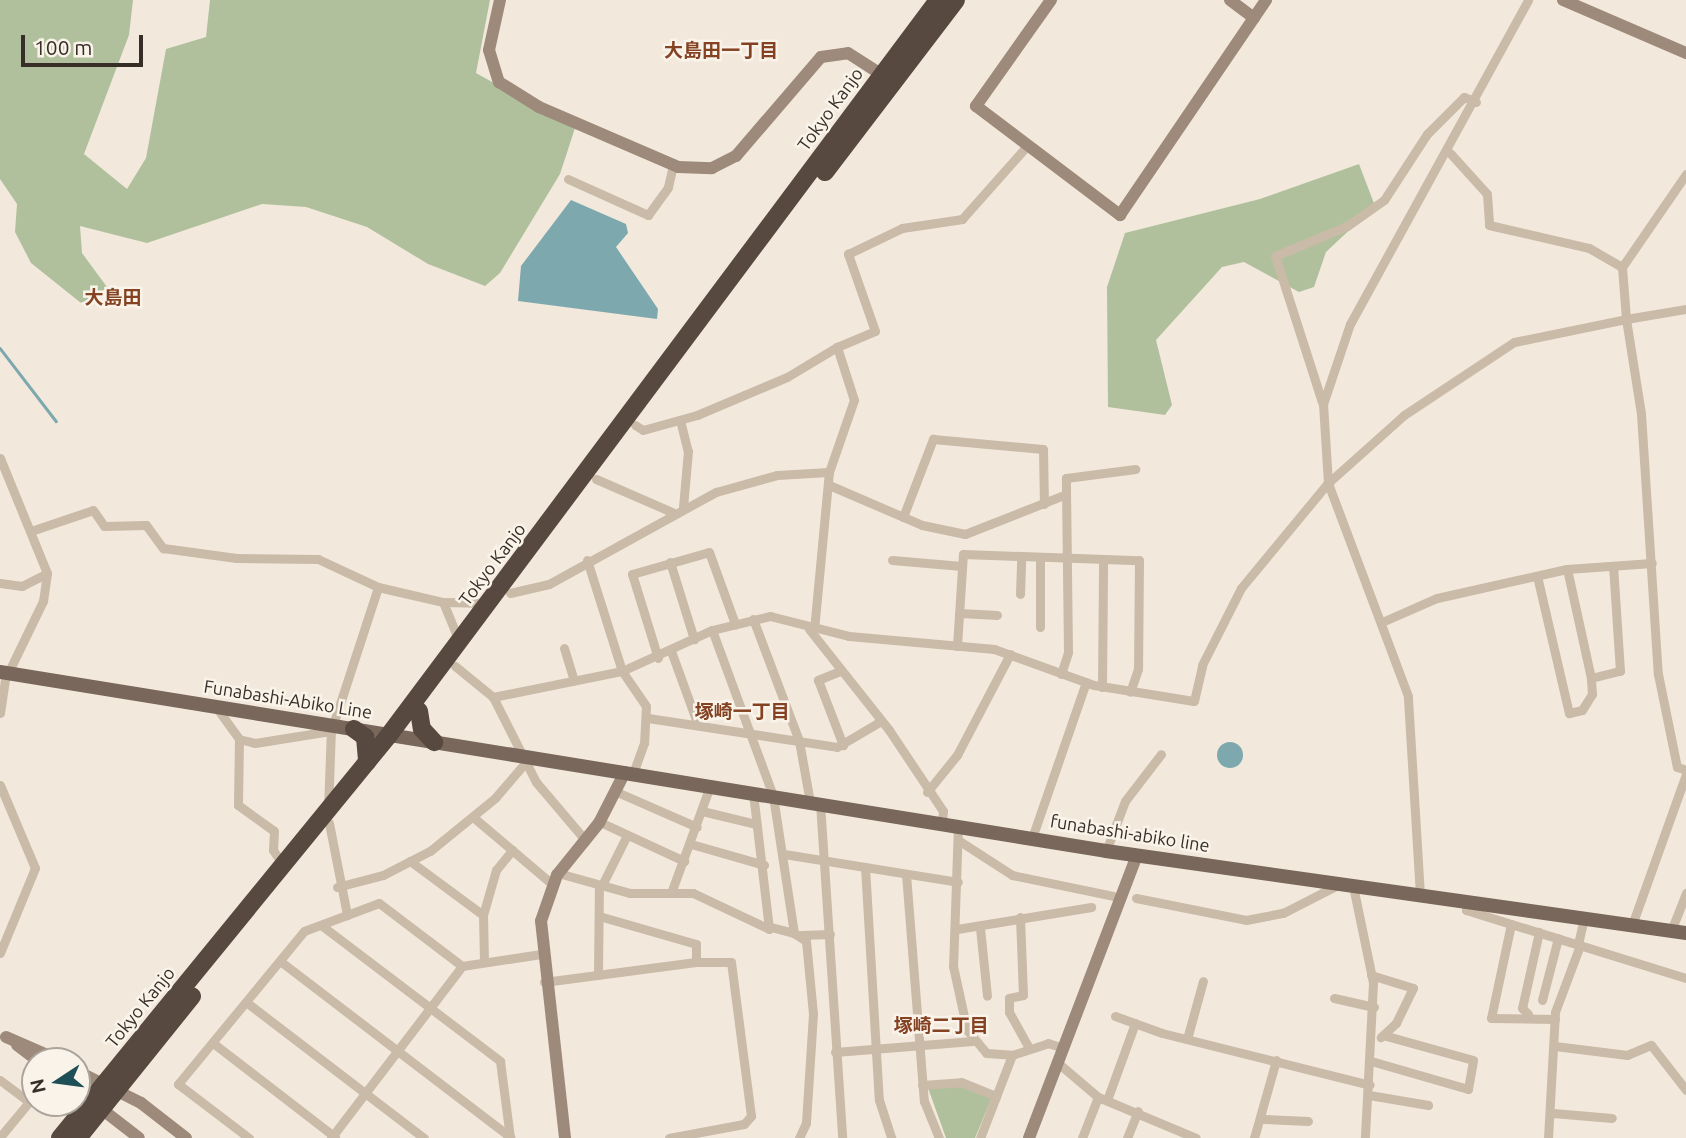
<!DOCTYPE html>
<html>
<head>
<meta charset="utf-8">
<style>
	body { margin:0 }
	#map { position:relative; width:1686px; height:1138px; overflow:hidden; background:#f2e9dc; font-family:Ubuntu,"Noto Sans JP",sans-serif }
	div>[style] { position:absolute }
	[style*='--x'] { left:calc(var(--x)*1px); top:calc(var(--y)*1px); width:calc(var(--w)*1px); rotate:calc(var(--a)*1deg) }
	.green>* { inset:0; background:#b1c09c }
	.water>* { inset:0; background:#7ca8ae }
	.round { border-radius:50% }
	.stream>* { height:2.5px; margin:-1.25px; padding:0 1.25px; transform-origin:1.25px; border-radius:1.25px; background:#7ca8ae }
	.street>* { height:9px; margin:-4.5px; padding:0 4.5px; transform-origin:4.5px; border-radius:4.5px; background:#cabaa8 }
	.secondary>* { height:12px; margin:-6px; padding:0 6px; transform-origin:6px; border-radius:6px; background:#9d8a7a }
	.primary>* { height:14px; margin:-7px; padding:0 7px; transform-origin:7px; border-radius:7px; background:#78675a }
	.highway>* { height:18px; margin:-9px; padding:0 9px; transform-origin:9px; border-radius:9px; background:#574940 }
	span { translate:-50% -50%; white-space:nowrap; text-align:center; line-height:1.15; -webkit-text-stroke:5px #f9f3e9; paint-order:stroke }
	.street-label { font-size:18px; color:#372e28 }
	.neighbourhood-label { font-size:19px; color:#844223; font-weight:700 }
	.north { position:absolute; left:21px; top:1047px; width:70px; height:70px; box-sizing:border-box; background:#f9f3e9; border:2px solid #aba49c; border-radius:50%; rotate:257deg; font-size:19px; font-weight:700; line-height:28px; text-align:center; color:#372e28 }
	.north::after { content:''; display:block; margin:auto; width:24px; height:32px; background:#1e4f57; clip-path:polygon(50% 0,100% 100%,50% 72%,0 100%) }
	.scale { position:absolute; left:21px; top:35px; width:122px; height:32px; box-sizing:border-box; border:4px solid #372e28; border-top:0; padding-left:9px; font-size:21px; line-height:24px; white-space:nowrap; color:#372e28; -webkit-text-stroke:5px #f9f3e9; paint-order:stroke }
</style>
</head>
<body>
<div id="map">
	<div class="green">
		<i style="clip-path:polygon(0 0,133px 0,129px 35px,84px 154px,127px 189px,146px 158px,166px 49px,206px 37px,210px 0,490px 0,476px 73px,575px 128px,560px 174px,500px 273px,485px 286px,428px 264px,367px 227px,306px 207px,262px 204px,147px 243px,80px 226px,82px 253px,107px 287px,86px 307px,31px 263px,15px 232px,17px 204px,0 179px)"></i>
		<i style="clip-path:polygon(1359px 164px,1375px 206px,1326px 252px,1314px 287px,1299px 292px,1244px 262px,1222px 267px,1156px 340px,1172px 405px,1165px 415px,1108px 407px,1107px 287px,1125px 233px,1260px 199px)"></i>
		<i style="clip-path:polygon(961px 1084px,992px 1097px,975px 1138px,946px 1138px,928px 1088px)"></i>
	</div>
	<div class="water">
		<i style="clip-path:polygon(571px 200px,626px 224px,628px 233px,616px 247px,658px 309px,657px 319px,518px 301px,521px 266px)"></i>
		<i class="round" style="left:1217px;top:742px;width:26px;height:26px"></i>
	</div>
	<div class="stream">
		<i style="--x:0;--y:348;--w:92;--a:52.5"></i>
	</div>
	<div class="street">
		<i style="--x:1450;--y:153;--w:55;--a:47.9"></i>
		<i style="--x:1487;--y:194;--w:31;--a:86"></i>
		<i style="--x:1489;--y:225;--w:103;--a:13"></i>
		<i style="--x:1589;--y:248;--w:38;--a:30"></i>
		<i style="--x:1686;--y:174;--w:113;--a:124.5"></i>
		<i style="--x:1622;--y:267;--w:52;--a:85.6"></i>
		<i style="--x:1626;--y:319;--w:61;--a:-9.5"></i>
		<i style="--x:568;--y:179;--w:88;--a:24.2"></i>
		<i style="--x:648;--y:215;--w:34;--a:-54"></i>
		<i style="--x:668;--y:187;--w:23;--a:-77"></i>
		<i style="--x:1322;--y:402;--w:153;--a:-107.8"></i>
		<i style="--x:1275;--y:256;--w:78;--a:-22.6"></i>
		<i style="--x:1347;--y:226;--w:45;--a:-35.1"></i>
		<i style="--x:1384;--y:200;--w:79;--a:-56.9"></i>
		<i style="--x:1427;--y:134;--w:52;--a:-45"></i>
		<i style="--x:1464;--y:97;--w:13;--a:23"></i>
		<i style="--x:680;--y:420;--w:32;--a:76"></i>
		<i style="--x:688;--y:451;--w:56;--a:95.1"></i>
		<i style="--x:635;--y:425;--w:9;--a:32"></i>
		<i style="--x:643;--y:430;--w:56;--a:-15.5"></i>
		<i style="--x:697;--y:415;--w:98;--a:-22.9"></i>
		<i style="--x:787;--y:377;--w:58;--a:-31"></i>
		<i style="--x:0;--y:458;--w:124;--a:67.8"></i>
		<i style="--x:47;--y:573;--w:28;--a:98"></i>
		<i style="--x:43;--y:601;--w:80;--a:115.9"></i>
		<i style="--x:596;--y:479;--w:83;--a:23.5"></i>
		<i style="--x:829;--y:485;--w:101;--a:23.3"></i>
		<i style="--x:922;--y:525;--w:44;--a:11.8"></i>
		<i style="--x:965;--y:534;--w:106;--a:-21.5"></i>
		<i style="--x:903;--y:517;--w:84;--a:-69"></i>
		<i style="--x:933;--y:439;--w:110;--a:5.2"></i>
		<i style="--x:1043;--y:449;--w:55;--a:89"></i>
		<i style="--x:31;--y:531;--w:65;--a:-18.7"></i>
		<i style="--x:93;--y:510;--w:19;--a:55"></i>
		<i style="--x:104;--y:526;--w:42;--a:-1.4"></i>
		<i style="--x:146;--y:525;--w:29;--a:54"></i>
		<i style="--x:163;--y:548;--w:74;--a:7.8"></i>
		<i style="--x:236;--y:558;--w:82;--a:0.7"></i>
		<i style="--x:318;--y:559;--w:66;--a:25"></i>
		<i style="--x:378;--y:587;--w:67;--a:13"></i>
		<i style="--x:443;--y:602;--w:42;--a:67.7"></i>
		<i style="--x:1040;--y:558;--w:69;--a:90"></i>
		<i style="--x:587;--y:560;--w:116;--a:72.5"></i>
		<i style="--x:622;--y:671;--w:42;--a:55.6"></i>
		<i style="--x:646;--y:706;--w:37;--a:93"></i>
		<i style="--x:644;--y:743;--w:33;--a:110"></i>
		<i style="--x:892;--y:560;--w:70;--a:4.9"></i>
		<i style="--x:670;--y:562;--w:81;--a:72.7"></i>
		<i style="--x:1567;--y:569;--w:112;--a:77.6"></i>
		<i style="--x:1537;--y:576;--w:141;--a:76.9"></i>
		<i style="--x:1569;--y:713;--w:13;--a:-13"></i>
		<i style="--x:1582;--y:710;--w:19;--a:-58"></i>
		<i style="--x:1592;--y:694;--w:16;--a:-94"></i>
		<i style="--x:1591;--y:678;--w:30;--a:-14"></i>
		<i style="--x:1620;--y:671;--w:105;--a:-93.8"></i>
		<i style="--x:0;--y:583;--w:22;--a:8"></i>
		<i style="--x:22;--y:586;--w:28;--a:-27"></i>
		<i style="--x:510;--y:593;--w:40;--a:-13"></i>
		<i style="--x:549;--y:584;--w:191;--a:-28.9"></i>
		<i style="--x:716;--y:492;--w:63;--a:-15.6"></i>
		<i style="--x:777;--y:475;--w:52;--a:-3.3"></i>
		<i style="--x:1020;--y:594;--w:37;--a:-88"></i>
		<i style="--x:443;--y:602;--w:45;--a:1.3"></i>
		<i style="--x:959;--y:613;--w:38;--a:3"></i>
		<i style="--x:753;--y:619;--w:130;--a:69.3"></i>
		<i style="--x:799;--y:741;--w:62;--a:79.8"></i>
		<i style="--x:1382;--y:622;--w:60;--a:-23.6"></i>
		<i style="--x:1437;--y:598;--w:133;--a:-12.6"></i>
		<i style="--x:1567;--y:569;--w:85;--a:-4"></i>
		<i style="--x:809;--y:629;--w:129;--a:51.6"></i>
		<i style="--x:889;--y:730;--w:97;--a:56.3"></i>
		<i style="--x:943;--y:811;--w:11;--a:95"></i>
		<i style="--x:712;--y:630;--w:177;--a:69.8"></i>
		<i style="--x:773;--y:796;--w:139;--a:81.3"></i>
		<i style="--x:794;--y:933;--w:14;--a:34"></i>
		<i style="--x:806;--y:941;--w:73;--a:84.5"></i>
		<i style="--x:813;--y:1014;--w:109;--a:93.7"></i>
		<i style="--x:806;--y:1123;--w:17;--a:115"></i>
		<i style="--x:814;--y:630;--w:159;--a:-84.6"></i>
		<i style="--x:829;--y:472;--w:76;--a:-70.9"></i>
		<i style="--x:854;--y:400;--w:56;--a:-107.8"></i>
		<i style="--x:837;--y:347;--w:41;--a:-22.8"></i>
		<i style="--x:875;--y:331;--w:82;--a:-109.3"></i>
		<i style="--x:848;--y:254;--w:60;--a:-25.7"></i>
		<i style="--x:902;--y:228;--w:61;--a:-8.5"></i>
		<i style="--x:962;--y:219;--w:95;--a:-48.4"></i>
		<i style="--x:957;--y:646;--w:92;--a:-86.3"></i>
		<i style="--x:963;--y:554;--w:176;--a:2"></i>
		<i style="--x:1139;--y:560;--w:109;--a:90.5"></i>
		<i style="--x:1138;--y:669;--w:24;--a:109"></i>
		<i style="--x:564;--y:648;--w:34;--a:73"></i>
		<i style="--x:671;--y:651;--w:79;--a:70"></i>
		<i style="--x:658;--y:658;--w:88;--a:-107.2"></i>
		<i style="--x:632;--y:574;--w:80;--a:-15.9"></i>
		<i style="--x:709;--y:552;--w:77;--a:70.1"></i>
		<i style="--x:455;--y:666;--w:49;--a:39.2"></i>
		<i style="--x:493;--y:697;--w:132;--a:-11.4"></i>
		<i style="--x:622;--y:671;--w:99;--a:-24.5"></i>
		<i style="--x:712;--y:630;--w:60;--a:-13.6"></i>
		<i style="--x:770;--y:616;--w:81;--a:14.2"></i>
		<i style="--x:849;--y:636;--w:146;--a:5.1"></i>
		<i style="--x:994;--y:649;--w:106;--a:19.8"></i>
		<i style="--x:1094;--y:685;--w:101;--a:9.1"></i>
		<i style="--x:1194;--y:701;--w:37;--a:-77"></i>
		<i style="--x:1202;--y:665;--w:86;--a:-63.1"></i>
		<i style="--x:1241;--y:588;--w:136;--a:-50.4"></i>
		<i style="--x:1328;--y:483;--w:102;--a:-41.8"></i>
		<i style="--x:1404;--y:415;--w:132;--a:-33.6"></i>
		<i style="--x:1514;--y:342;--w:114;--a:-11.6"></i>
		<i style="--x:1626;--y:319;--w:96;--a:81"></i>
		<i style="--x:1641;--y:414;--w:261;--a:86.3"></i>
		<i style="--x:1658;--y:674;--w:95;--a:78.5"></i>
		<i style="--x:1677;--y:767;--w:9;--a:18"></i>
		<i style="--x:840;--y:671;--w:24;--a:158"></i>
		<i style="--x:818;--y:680;--w:70;--a:69"></i>
		<i style="--x:1061;--y:674;--w:23;--a:-72"></i>
		<i style="--x:1068;--y:652;--w:174;--a:-90.7"></i>
		<i style="--x:1066;--y:478;--w:70;--a:-7.4"></i>
		<i style="--x:1102;--y:687;--w:127;--a:-89.5"></i>
		<i style="--x:493;--y:697;--w:95;--a:63.2"></i>
		<i style="--x:536;--y:782;--w:77;--a:49.7"></i>
		<i style="--x:216;--y:707;--w:39;--a:54"></i>
		<i style="--x:239;--y:739;--w:66;--a:90.9"></i>
		<i style="--x:238;--y:805;--w:44;--a:35.8"></i>
		<i style="--x:274;--y:831;--w:19;--a:93"></i>
		<i style="--x:273;--y:850;--w:18;--a:56"></i>
		<i style="--x:0;--y:713;--w:40;--a:-81.5"></i>
		<i style="--x:648;--y:718;--w:191;--a:8.7"></i>
		<i style="--x:837;--y:747;--w:51;--a:-30.6"></i>
		<i style="--x:333;--y:725;--w:145;--a:-71.9"></i>
		<i style="--x:239;--y:739;--w:16;--a:14"></i>
		<i style="--x:255;--y:743;--w:76;--a:-9.1"></i>
		<i style="--x:0;--y:785;--w:90;--a:67.1"></i>
		<i style="--x:35;--y:868;--w:92;--a:112.4"></i>
		<i style="--x:617;--y:792;--w:87;--a:23.6"></i>
		<i style="--x:927;--y:792;--w:48;--a:-51"></i>
		<i style="--x:957;--y:755;--w:114;--a:-62.3"></i>
		<i style="--x:820;--y:803;--w:336;--a:86.2"></i>
		<i style="--x:328;--y:810;--w:83;--a:-87.9"></i>
		<i style="--x:702;--y:811;--w:56;--a:13.5"></i>
		<i style="--x:473;--y:817;--w:104;--a:40.3"></i>
		<i style="--x:600;--y:822;--w:93;--a:24.9"></i>
		<i style="--x:329;--y:823;--w:94;--a:78.9"></i>
		<i style="--x:958;--y:825;--w:141;--a:92"></i>
		<i style="--x:953;--y:966;--w:66;--a:77.7"></i>
		<i style="--x:967;--y:1030;--w:30;--a:50"></i>
		<i style="--x:986;--y:1053;--w:26;--a:4"></i>
		<i style="--x:1012;--y:1055;--w:38;--a:-18"></i>
		<i style="--x:1048;--y:1043;--w:16;--a:18"></i>
		<i style="--x:1032;--y:838;--w:165;--a:-70.9"></i>
		<i style="--x:958;--y:840;--w:64;--a:32.9"></i>
		<i style="--x:1012;--y:875;--w:103;--a:11.7"></i>
		<i style="--x:691;--y:844;--w:76;--a:16"></i>
		<i style="--x:1106;--y:851;--w:53;--a:-69.2"></i>
		<i style="--x:1125;--y:801;--w:59;--a:-52.5"></i>
		<i style="--x:784;--y:854;--w:176;--a:9.1"></i>
		<i style="--x:410;--y:861;--w:91;--a:36.5"></i>
		<i style="--x:865;--y:867;--w:233;--a:86.6"></i>
		<i style="--x:879;--y:1100;--w:40;--a:72"></i>
		<i style="--x:558;--y:873;--w:75;--a:15.5"></i>
		<i style="--x:630;--y:893;--w:63;--a:0"></i>
		<i style="--x:693;--y:893;--w:84;--a:25.3"></i>
		<i style="--x:769;--y:929;--w:137;--a:-96.7"></i>
		<i style="--x:906;--y:874;--w:228;--a:85.5"></i>
		<i style="--x:924;--y:1101;--w:40;--a:68"></i>
		<i style="--x:602;--y:885;--w:56;--a:-63.4"></i>
		<i style="--x:1353;--y:886;--w:99;--a:78.3"></i>
		<i style="--x:1373;--y:983;--w:155;--a:93"></i>
		<i style="--x:337;--y:887;--w:48;--a:-14.6"></i>
		<i style="--x:383;--y:875;--w:53;--a:-27.1"></i>
		<i style="--x:430;--y:851;--w:84;--a:-39.2"></i>
		<i style="--x:495;--y:798;--w:46;--a:-49.4"></i>
		<i style="--x:671;--y:893;--w:114;--a:-70"></i>
		<i style="--x:1420;--y:895;--w:199;--a:-93.5"></i>
		<i style="--x:1408;--y:696;--w:228;--a:-110.6"></i>
		<i style="--x:1328;--y:483;--w:79;--a:-93.6"></i>
		<i style="--x:1323;--y:404;--w:84;--a:-71.4"></i>
		<i style="--x:1350;--y:324;--w:370;--a:-61.2"></i>
		<i style="--x:1136;--y:898;--w:112;--a:11.3"></i>
		<i style="--x:1246;--y:920;--w:38;--a:-11"></i>
		<i style="--x:1283;--y:913;--w:62;--a:-27"></i>
		<i style="--x:1467;--y:902;--w:8;--a:97"></i>
		<i style="--x:1466;--y:910;--w:230;--a:17.2"></i>
		<i style="--x:1020;--y:917;--w:78;--a:87.8"></i>
		<i style="--x:1023;--y:995;--w:14;--a:168"></i>
		<i style="--x:1009;--y:998;--w:14;--a:90"></i>
		<i style="--x:1009;--y:1012;--w:41;--a:60.9"></i>
		<i style="--x:1511;--y:924;--w:96;--a:102"></i>
		<i style="--x:1491;--y:1018;--w:64;--a:0.9"></i>
		<i style="--x:321;--y:925;--w:225;--a:37.2"></i>
		<i style="--x:500;--y:1061;--w:78;--a:82.6"></i>
		<i style="--x:1632;--y:925;--w:160;--a:-70.3"></i>
		<i style="--x:771;--y:927;--w:24;--a:15"></i>
		<i style="--x:980;--y:928;--w:68;--a:84.1"></i>
		<i style="--x:957;--y:929;--w:136;--a:-9.3"></i>
		<i style="--x:1671;--y:931;--w:41;--a:-68.5"></i>
		<i style="--x:801;--y:935;--w:29;--a:-2"></i>
		<i style="--x:1578;--y:944;--w:26;--a:-77"></i>
		<i style="--x:280;--y:961;--w:290;--a:37.4"></i>
		<i style="--x:484;--y:962;--w:47;--a:-91.2"></i>
		<i style="--x:483;--y:915;--w:47;--a:-73.9"></i>
		<i style="--x:496;--y:870;--w:26;--a:-51"></i>
		<i style="--x:598;--y:975;--w:90;--a:-89.4"></i>
		<i style="--x:1371;--y:975;--w:44;--a:17.2"></i>
		<i style="--x:1413;--y:988;--w:39;--a:116"></i>
		<i style="--x:1396;--y:1023;--w:21;--a:137"></i>
		<i style="--x:544;--y:982;--w:153;--a:-7.5"></i>
		<i style="--x:696;--y:962;--w:18;--a:-90"></i>
		<i style="--x:696;--y:944;--w:101;--a:-163.9"></i>
		<i style="--x:1334;--y:998;--w:41;--a:12.7"></i>
		<i style="--x:1542;--y:1000;--w:64;--a:-75.5"></i>
		<i style="--x:246;--y:1002;--w:224;--a:37.4"></i>
		<i style="--x:1528;--y:1014;--w:8;--a:-135"></i>
		<i style="--x:1522;--y:1008;--w:78;--a:-77.4"></i>
		<i style="--x:1115;--y:1016;--w:50;--a:19.9"></i>
		<i style="--x:1162;--y:1033;--w:214;--a:14"></i>
		<i style="--x:1187;--y:1039;--w:60;--a:-74.6"></i>
		<i style="--x:213;--y:1043;--w:154;--a:37.6"></i>
		<i style="--x:1555;--y:1046;--w:73;--a:7.1"></i>
		<i style="--x:1627;--y:1055;--w:26;--a:-23"></i>
		<i style="--x:1651;--y:1045;--w:57;--a:52.1"></i>
		<i style="--x:835;--y:1052;--w:138;--a:-4.6"></i>
		<i style="--x:1371;--y:1061;--w:101;--a:16.1"></i>
		<i style="--x:1468;--y:1089;--w:29;--a:-80"></i>
		<i style="--x:1473;--y:1060;--w:93;--a:-164.5"></i>
		<i style="--x:1058;--y:1063;--w:52;--a:40.4"></i>
		<i style="--x:1098;--y:1097;--w:106;--a:22.7"></i>
		<i style="--x:0;--y:1080;--w:36;--a:37"></i>
		<i style="--x:29;--y:1102;--w:45;--a:129.6"></i>
		<i style="--x:922;--y:1085;--w:39;--a:-4"></i>
		<i style="--x:961;--y:1082;--w:38;--a:22"></i>
		<i style="--x:1369;--y:1095;--w:60;--a:9.6"></i>
		<i style="--x:1107;--y:1100;--w:82;--a:-70"></i>
		<i style="--x:1553;--y:1113;--w:59;--a:4.8"></i>
		<i style="--x:1264;--y:1119;--w:44;--a:2.6"></i>
		<i style="--x:249;--y:1138;--w:89;--a:-142.7"></i>
		<i style="--x:178;--y:1084;--w:198;--a:-50.5"></i>
		<i style="--x:304;--y:931;--w:80;--a:-20.5"></i>
		<i style="--x:379;--y:903;--w:104;--a:37.2"></i>
		<i style="--x:331;--y:1138;--w:216;--a:-52.7"></i>
		<i style="--x:462;--y:966;--w:80;--a:-8.6"></i>
		<i style="--x:669;--y:1138;--w:76;--a:-10.6"></i>
		<i style="--x:744;--y:1124;--w:11;--a:-49"></i>
		<i style="--x:751;--y:1116;--w:155;--a:-97.4"></i>
		<i style="--x:731;--y:962;--w:35;--a:180"></i>
		<i style="--x:980;--y:1138;--w:89;--a:-68.9"></i>
		<i style="--x:1082;--y:1138;--w:44;--a:-68.7"></i>
		<i style="--x:1127;--y:1138;--w:29;--a:-68"></i>
		<i style="--x:1254;--y:1138;--w:81;--a:-74.2"></i>
		<i style="--x:1548;--y:1138;--w:126;--a:-86.8"></i>
		<i style="--x:1555;--y:1012;--w:72;--a:-69.5"></i>
	</div>
	<div class="secondary">
		<i style="--x:500;--y:0;--w:51;--a:102.4"></i>
		<i style="--x:489;--y:50;--w:34;--a:73"></i>
		<i style="--x:499;--y:82;--w:47;--a:32"></i>
		<i style="--x:539;--y:107;--w:151;--a:23.3"></i>
		<i style="--x:678;--y:167;--w:34;--a:2"></i>
		<i style="--x:712;--y:168;--w:27;--a:-27"></i>
		<i style="--x:736;--y:156;--w:130;--a:-49.4"></i>
		<i style="--x:821;--y:57;--w:27;--a:-8"></i>
		<i style="--x:848;--y:53;--w:46;--a:32.7"></i>
		<i style="--x:1051;--y:0;--w:130;--a:125.3"></i>
		<i style="--x:976;--y:106;--w:181;--a:37.1"></i>
		<i style="--x:1120;--y:215;--w:260;--a:-55.8"></i>
		<i style="--x:1230;--y:0;--w:30;--a:37"></i>
		<i style="--x:1563;--y:0;--w:134;--a:23.3"></i>
		<i style="--x:6;--y:1037;--w:60;--a:23.6"></i>
		<i style="--x:17;--y:1045;--w:26;--a:37"></i>
		<i style="--x:77;--y:1071;--w:72;--a:26.6"></i>
		<i style="--x:141;--y:1103;--w:57;--a:37.9"></i>
		<i style="--x:77;--y:1090;--w:78;--a:37.7"></i>
		<i style="--x:565;--y:1138;--w:218;--a:-96.3"></i>
		<i style="--x:541;--y:921;--w:49;--a:-70.8"></i>
		<i style="--x:557;--y:875;--w:67;--a:-51.1"></i>
		<i style="--x:599;--y:823;--w:57;--a:-63"></i>
		<i style="--x:1029;--y:1138;--w:303;--a:-69.1"></i>
	</div>
	<div class="primary">
		<i style="--x:0;--y:672;--w:1120;--a:9.19"></i>
		<i style="--x:1106;--y:851;--w:586;--a:8.05"></i>
	</div>
	<div class="highway">
		<i style="--x:825;--y:172;--w:216;--a:-52.7"></i>
		<i style="--x:419;--y:711;--w:18;--a:81"></i>
		<i style="--x:422;--y:729;--w:18;--a:47"></i>
		<i style="--x:354;--y:729;--w:14;--a:36"></i>
		<i style="--x:365;--y:737;--w:25;--a:85"></i>
		<i style="--x:60;--y:1138;--w:520;--a:-50.77"></i>
		<i style="--x:389;--y:735;--w:917;--a:-53.24"></i>
		<i style="--x:78;--y:1138;--w:182;--a:-51.2"></i>
	</div>
	<div class="street-label">
		<span style="left:830px;top:109px;rotate:-54deg">Tokyo Kanjo</span>
		<span style="left:492px;top:564px;rotate:-53deg">Tokyo Kanjo</span>
		<span style="left:288px;top:699px;rotate:9deg">Funabashi-Abiko Line</span>
		<span style="left:1130px;top:833px;rotate:9deg">funabashi-abiko line</span>
		<span style="left:140px;top:1007px;rotate:-51deg">Tokyo Kanjo</span>
	</div>
	<div class="neighbourhood-label">
		<span style="left:721px;top:51px">大島田一丁目</span>
		<span style="left:113px;top:298px">大島田</span>
		<span style="left:742px;top:712px">塚崎一丁目</span>
		<span style="left:941px;top:1026px">塚崎二丁目</span>
	</div>
	<div class="north">N</div>
	<div class="scale">100 m</div>
</div>
</body>
</html>
